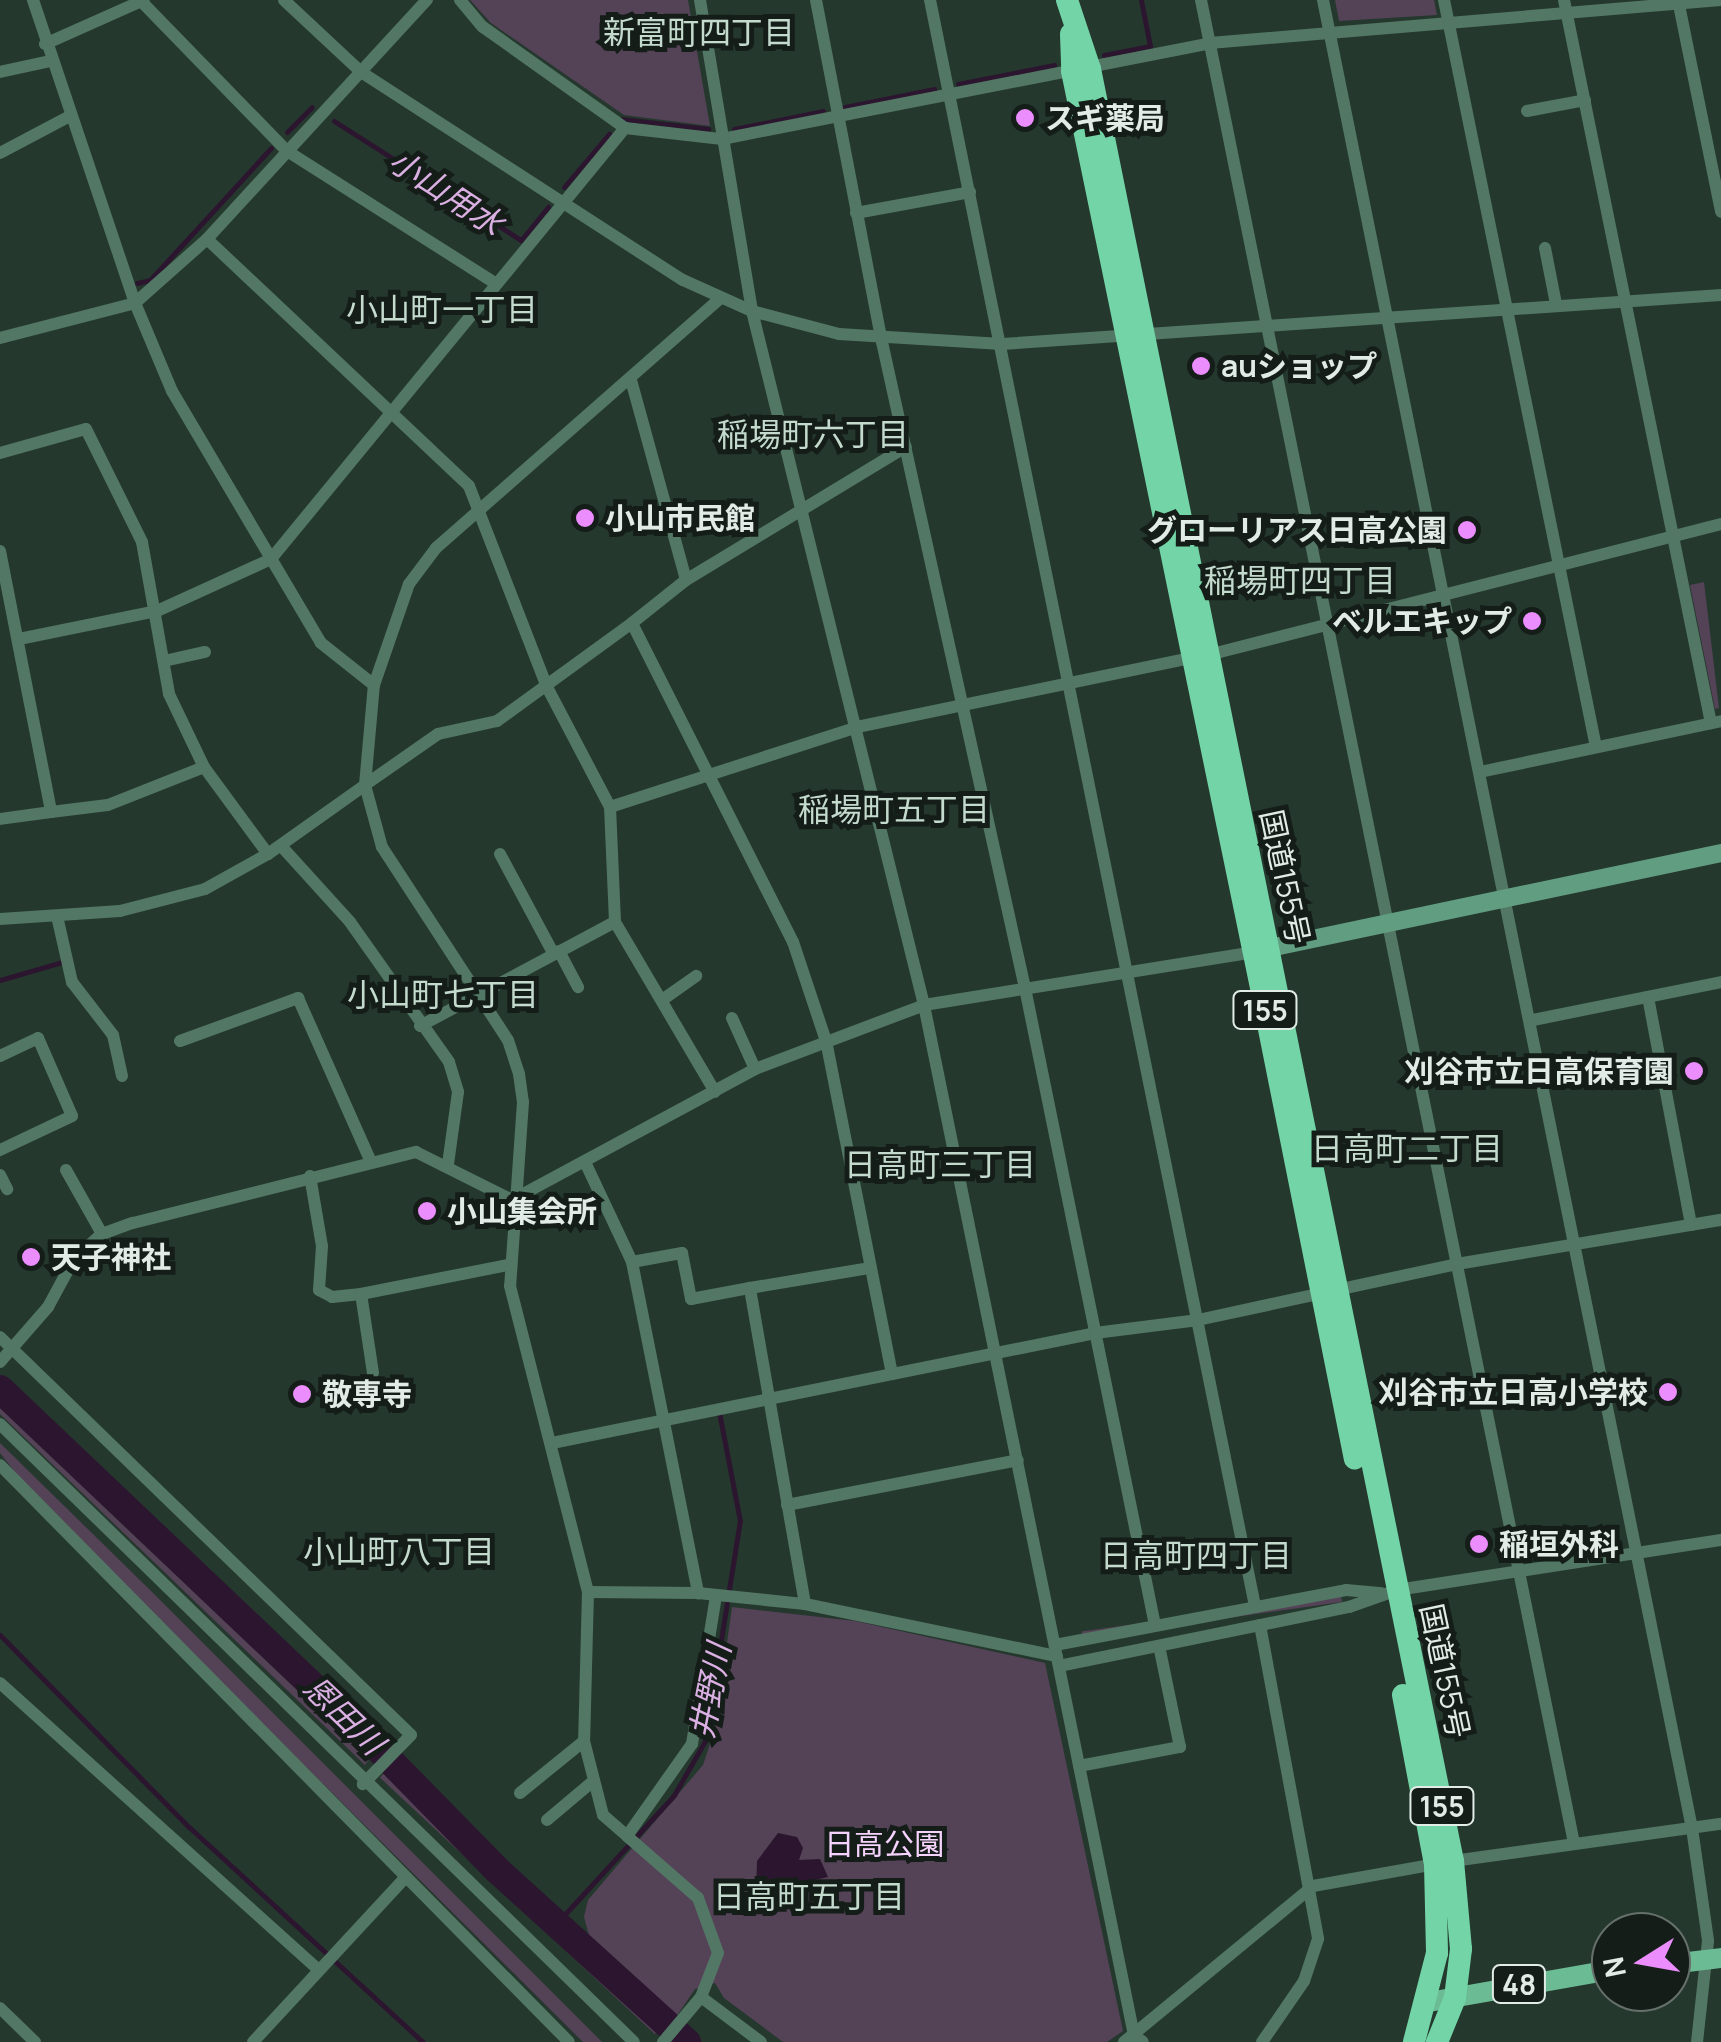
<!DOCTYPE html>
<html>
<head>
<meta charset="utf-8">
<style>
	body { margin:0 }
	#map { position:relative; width:1721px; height:2042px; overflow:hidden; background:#25382e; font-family:Manrope,"Noto Sans JP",sans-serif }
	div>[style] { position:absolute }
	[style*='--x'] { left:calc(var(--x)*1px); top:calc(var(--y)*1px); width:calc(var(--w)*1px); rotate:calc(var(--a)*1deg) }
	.green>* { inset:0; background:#544257; transform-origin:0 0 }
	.water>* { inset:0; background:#2c162f }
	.stream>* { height:5px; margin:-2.5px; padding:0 2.5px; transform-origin:2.5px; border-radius:2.5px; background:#2c162f }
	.river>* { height:28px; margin:-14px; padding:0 14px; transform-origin:14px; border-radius:14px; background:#2c162f }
	.street>* { height:12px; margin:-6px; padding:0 6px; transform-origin:6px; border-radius:6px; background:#527764 }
	.secondary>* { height:18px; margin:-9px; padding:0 9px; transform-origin:9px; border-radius:9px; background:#619d80 }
	.primary>* { height:20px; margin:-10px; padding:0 10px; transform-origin:10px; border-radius:10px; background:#6bbb94 }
	.highway>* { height:22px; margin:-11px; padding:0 11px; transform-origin:11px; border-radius:11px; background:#73d5a7 }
	.dots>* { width:28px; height:28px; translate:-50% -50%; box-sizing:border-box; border:5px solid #141d18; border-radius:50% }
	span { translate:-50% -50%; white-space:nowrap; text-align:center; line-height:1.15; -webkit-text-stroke:10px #141d18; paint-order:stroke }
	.shield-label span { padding:2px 8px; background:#141d18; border:2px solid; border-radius:8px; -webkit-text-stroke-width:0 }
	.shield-label { font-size:28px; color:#e1ece6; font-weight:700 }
	.poi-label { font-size:30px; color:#e1ece6; font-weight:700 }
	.left { translate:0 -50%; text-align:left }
	.right { translate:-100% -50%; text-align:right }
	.street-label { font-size:30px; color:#e1ece6 }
	.park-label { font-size:30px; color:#f6d3fd }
	.neighbourhood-label { font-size:32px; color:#c3dacd }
	.water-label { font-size:32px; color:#daafe2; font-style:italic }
	.north { position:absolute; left:1591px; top:1912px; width:100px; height:100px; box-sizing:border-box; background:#141d18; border:2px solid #66706a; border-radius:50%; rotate:259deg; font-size:28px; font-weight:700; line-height:40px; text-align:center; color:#e1ece6 }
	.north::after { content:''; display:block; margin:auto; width:35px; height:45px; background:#eb8dfc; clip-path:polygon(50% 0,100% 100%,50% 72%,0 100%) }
</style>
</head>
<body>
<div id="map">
	<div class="green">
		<i style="clip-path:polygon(470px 0,688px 0,710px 126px,624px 115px,491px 23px)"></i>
		<i style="clip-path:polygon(1335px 0,1434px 0,1437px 15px,1339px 21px)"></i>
		<i style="clip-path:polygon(1704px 582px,1719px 708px,1715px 709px,1690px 585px)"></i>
		<i style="clip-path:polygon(0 1406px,371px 1757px,365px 1765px,0 1414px)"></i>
		<i style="clip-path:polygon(0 1443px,149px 1589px,602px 2042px,583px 2042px,37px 1500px,0 1453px)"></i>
		<i style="left:1341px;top:1595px;width:7px;height:262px;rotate:82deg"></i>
		<i style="clip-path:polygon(732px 1607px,855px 1621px,1045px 1663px,1123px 2031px,1107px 2042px,783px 2042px,724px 1998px,715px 1983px,695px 1989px,676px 2017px,589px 1935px,584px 1917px,588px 1900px,703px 1765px,715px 1729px)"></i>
		<i style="left:386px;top:1771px;width:376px;height:9px;rotate:43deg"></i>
	</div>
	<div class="water">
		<i style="clip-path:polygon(778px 1833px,797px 1837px,803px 1848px,799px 1860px,820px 1859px,828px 1877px,756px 1893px,757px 1861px)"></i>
	</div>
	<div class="stream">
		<i style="--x:1104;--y:55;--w:47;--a:-11.1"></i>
		<i style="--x:1150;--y:46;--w:47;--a:-101.1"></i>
		<i style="--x:958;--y:84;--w:98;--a:-11.2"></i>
		<i style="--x:845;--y:107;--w:91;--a:-11.4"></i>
		<i style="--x:622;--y:119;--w:87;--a:6.6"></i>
		<i style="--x:334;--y:121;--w:222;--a:32.5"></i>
		<i style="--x:521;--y:240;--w:43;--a:-50.7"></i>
		<i style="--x:734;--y:129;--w:91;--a:-11.4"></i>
		<i style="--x:287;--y:132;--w:35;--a:-45"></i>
		<i style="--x:564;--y:187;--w:70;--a:-49.7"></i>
		<i style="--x:137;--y:283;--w:13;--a:-13"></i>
		<i style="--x:150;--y:280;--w:179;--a:-47.5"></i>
		<i style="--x:0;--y:980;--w:65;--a:-16.2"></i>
		<i style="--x:0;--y:1635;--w:269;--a:45.5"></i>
		<i style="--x:189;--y:1827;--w:318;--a:42.6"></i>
		<i style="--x:556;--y:1924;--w:175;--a:-47.5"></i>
		<i style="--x:674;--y:1795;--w:62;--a:-60.1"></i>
		<i style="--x:705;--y:1741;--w:223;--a:-81"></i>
		<i style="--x:740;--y:1521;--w:111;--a:-100.9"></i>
	</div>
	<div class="river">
		<i style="--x:0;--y:1389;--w:497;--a:43.5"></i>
		<i style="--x:361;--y:1731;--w:193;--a:45.6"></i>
		<i style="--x:496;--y:1869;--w:258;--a:42.2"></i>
	</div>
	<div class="street">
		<i style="--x:140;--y:0;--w:211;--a:45.8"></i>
		<i style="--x:287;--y:151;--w:246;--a:32.4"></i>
		<i style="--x:284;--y:0;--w:105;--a:43.1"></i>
		<i style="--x:361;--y:72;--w:383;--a:32.9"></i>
		<i style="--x:683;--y:280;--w:76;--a:24.2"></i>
		<i style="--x:752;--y:311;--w:90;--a:14.8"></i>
		<i style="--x:839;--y:334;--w:163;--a:3.5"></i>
		<i style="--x:1002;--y:344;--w:721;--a:-3.9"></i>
		<i style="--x:460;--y:0;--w:35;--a:50"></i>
		<i style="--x:483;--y:27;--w:174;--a:35.4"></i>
		<i style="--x:625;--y:128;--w:98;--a:6.5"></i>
		<i style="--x:722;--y:139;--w:497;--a:-11.1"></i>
		<i style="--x:1210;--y:43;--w:513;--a:-4.81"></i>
		<i style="--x:700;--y:0;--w:315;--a:80.5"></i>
		<i style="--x:752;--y:311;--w:715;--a:76.08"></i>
		<i style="--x:924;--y:1005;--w:1051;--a:78.48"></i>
		<i style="--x:1134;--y:2035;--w:11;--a:38"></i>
		<i style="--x:816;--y:0;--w:348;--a:79.1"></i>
		<i style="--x:882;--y:342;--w:662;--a:77.52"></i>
		<i style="--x:1025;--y:988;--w:650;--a:78.47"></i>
		<i style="--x:930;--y:0;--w:1639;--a:78.56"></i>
		<i style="--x:1201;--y:0;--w:1881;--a:78.56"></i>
		<i style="--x:1323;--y:0;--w:1865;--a:78.59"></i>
		<i style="--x:1692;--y:1828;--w:114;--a:81.9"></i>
		<i style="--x:1708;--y:1941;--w:102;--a:96.2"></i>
		<i style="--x:1444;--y:0;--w:762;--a:78.5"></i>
		<i style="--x:1564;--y:0;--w:738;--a:78.51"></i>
		<i style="--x:1678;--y:0;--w:216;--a:78.5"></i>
		<i style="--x:45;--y:44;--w:108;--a:-24"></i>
		<i style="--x:0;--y:72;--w:51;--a:-12.4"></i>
		<i style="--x:1527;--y:111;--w:59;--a:-10.7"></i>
		<i style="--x:0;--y:153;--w:77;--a:-27.9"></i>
		<i style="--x:856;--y:213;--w:116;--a:-10.4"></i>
		<i style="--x:207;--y:239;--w:360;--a:43.3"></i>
		<i style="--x:469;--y:486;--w:216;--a:68.8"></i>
		<i style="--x:547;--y:687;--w:136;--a:62.3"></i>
		<i style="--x:610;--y:807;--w:260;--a:-17.9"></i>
		<i style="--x:857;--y:727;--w:371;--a:-11.7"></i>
		<i style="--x:1220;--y:652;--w:517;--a:-14.33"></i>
		<i style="--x:1545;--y:248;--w:57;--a:78.9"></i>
		<i style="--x:0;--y:338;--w:139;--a:-14.5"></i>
		<i style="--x:135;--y:303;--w:320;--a:-108.6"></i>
		<i style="--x:631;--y:380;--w:207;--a:74.6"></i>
		<i style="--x:0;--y:453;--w:89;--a:-15.6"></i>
		<i style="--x:86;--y:429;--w:126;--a:63.6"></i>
		<i style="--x:142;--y:542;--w:154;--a:79.9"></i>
		<i style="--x:169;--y:694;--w:81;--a:64.4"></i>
		<i style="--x:204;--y:767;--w:108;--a:53.7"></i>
		<i style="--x:268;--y:854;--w:119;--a:-35.4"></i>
		<i style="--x:365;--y:785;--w:100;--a:-84.9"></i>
		<i style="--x:374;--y:685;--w:107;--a:-70.9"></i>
		<i style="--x:409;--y:584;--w:45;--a:-53.1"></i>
		<i style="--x:436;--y:548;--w:377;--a:-41.3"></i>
		<i style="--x:0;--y:551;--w:266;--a:78.9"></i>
		<i style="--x:51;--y:812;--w:51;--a:172.2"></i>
		<i style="--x:632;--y:623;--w:167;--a:144"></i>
		<i style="--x:497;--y:721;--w:60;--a:167.6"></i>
		<i style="--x:438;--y:734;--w:89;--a:145.1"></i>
		<i style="--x:365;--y:785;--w:64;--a:74.7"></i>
		<i style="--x:382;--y:847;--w:230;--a:56.9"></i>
		<i style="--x:508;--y:1040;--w:36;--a:72"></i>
		<i style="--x:519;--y:1074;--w:28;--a:82"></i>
		<i style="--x:523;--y:1102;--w:184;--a:94"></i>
		<i style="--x:510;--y:1286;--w:316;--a:75.7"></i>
		<i style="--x:588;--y:1592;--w:110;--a:0.5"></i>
		<i style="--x:698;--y:1593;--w:108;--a:5.9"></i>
		<i style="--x:805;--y:1604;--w:257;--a:11.7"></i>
		<i style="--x:19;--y:639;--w:141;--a:-11.5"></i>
		<i style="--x:157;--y:611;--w:125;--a:-24.5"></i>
		<i style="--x:271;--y:559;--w:558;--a:-50.6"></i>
		<i style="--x:164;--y:661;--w:42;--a:-12.4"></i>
		<i style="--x:374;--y:685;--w:68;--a:-141.6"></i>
		<i style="--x:321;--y:643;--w:293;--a:-120.6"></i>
		<i style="--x:172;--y:391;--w:95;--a:-112.8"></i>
		<i style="--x:135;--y:303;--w:96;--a:-41.6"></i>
		<i style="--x:207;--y:239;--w:325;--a:-47.4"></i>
		<i style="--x:1480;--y:772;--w:246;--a:-11.9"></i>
		<i style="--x:610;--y:807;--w:115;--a:87.5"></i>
		<i style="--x:615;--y:922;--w:197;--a:59.5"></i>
		<i style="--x:51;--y:812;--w:57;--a:-7"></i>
		<i style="--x:108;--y:805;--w:103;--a:-21.6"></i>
		<i style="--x:283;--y:848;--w:100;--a:47.8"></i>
		<i style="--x:350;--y:922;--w:171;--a:54.7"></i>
		<i style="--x:449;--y:1062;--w:31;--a:73"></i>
		<i style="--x:458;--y:1092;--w:73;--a:97.9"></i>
		<i style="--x:500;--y:854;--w:112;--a:61.8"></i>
		<i style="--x:57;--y:916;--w:68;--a:77.2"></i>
		<i style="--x:72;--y:982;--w:67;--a:52.3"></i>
		<i style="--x:113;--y:1035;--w:42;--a:77.6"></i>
		<i style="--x:0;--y:919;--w:120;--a:-3.8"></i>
		<i style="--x:120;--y:911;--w:88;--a:-14.5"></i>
		<i style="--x:205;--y:889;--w:72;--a:-29.1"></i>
		<i style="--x:559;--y:951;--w:41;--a:62.2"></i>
		<i style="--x:1648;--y:997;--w:232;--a:79.3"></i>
		<i style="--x:662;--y:1000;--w:42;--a:-35.2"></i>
		<i style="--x:732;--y:1018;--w:56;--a:65.7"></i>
		<i style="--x:1533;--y:1020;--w:192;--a:-11.4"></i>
		<i style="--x:420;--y:1026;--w:221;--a:-28.1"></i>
		<i style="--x:180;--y:1041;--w:126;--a:-20"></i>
		<i style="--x:298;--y:998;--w:180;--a:66"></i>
		<i style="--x:0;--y:1056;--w:42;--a:-25.3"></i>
		<i style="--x:38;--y:1038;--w:85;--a:66.4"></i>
		<i style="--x:72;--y:1116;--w:80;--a:154.7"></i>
		<i style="--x:585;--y:1162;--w:110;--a:64.8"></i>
		<i style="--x:632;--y:1262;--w:338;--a:78.7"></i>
		<i style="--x:66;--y:1170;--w:73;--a:60.6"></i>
		<i style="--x:0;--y:1175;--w:16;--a:63"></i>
		<i style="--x:310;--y:1176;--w:71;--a:80.3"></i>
		<i style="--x:322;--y:1246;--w:44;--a:93.9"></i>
		<i style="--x:319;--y:1290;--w:15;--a:28"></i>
		<i style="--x:332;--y:1297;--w:29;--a:-6"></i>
		<i style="--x:512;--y:1200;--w:276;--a:-28.3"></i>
		<i style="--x:755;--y:1069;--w:181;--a:-20.7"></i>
		<i style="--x:924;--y:1005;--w:335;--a:-9.1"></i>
		<i style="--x:632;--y:1262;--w:51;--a:-10.2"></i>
		<i style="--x:682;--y:1253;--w:47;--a:78.9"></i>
		<i style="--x:691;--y:1299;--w:60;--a:-10.6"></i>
		<i style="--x:0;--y:1337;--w:572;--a:44.08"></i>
		<i style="--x:411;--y:1735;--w:69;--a:134.4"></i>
		<i style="--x:0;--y:1362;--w:73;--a:-48.9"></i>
		<i style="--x:48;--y:1307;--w:55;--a:-61.6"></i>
		<i style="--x:74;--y:1259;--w:38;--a:-42"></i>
		<i style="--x:102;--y:1234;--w:33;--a:-20"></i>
		<i style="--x:133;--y:1223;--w:292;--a:-14.1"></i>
		<i style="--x:416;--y:1152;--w:107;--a:26.6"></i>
		<i style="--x:373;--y:1373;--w:80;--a:-98.6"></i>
		<i style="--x:361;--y:1294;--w:149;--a:-11.2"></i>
		<i style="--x:892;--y:1374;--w:339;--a:-101.2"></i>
		<i style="--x:826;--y:1041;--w:104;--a:-108.4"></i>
		<i style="--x:793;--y:942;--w:357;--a:-116.8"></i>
		<i style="--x:632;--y:623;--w:69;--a:-38.5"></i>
		<i style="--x:686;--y:580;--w:257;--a:-31.2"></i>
		<i style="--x:0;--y:1424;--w:885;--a:44.27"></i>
		<i style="--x:552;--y:1443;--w:554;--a:-11.45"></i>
		<i style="--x:1095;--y:1333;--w:104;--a:-7.2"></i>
		<i style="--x:1198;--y:1320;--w:265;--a:-12.2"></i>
		<i style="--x:1457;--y:1264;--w:268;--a:-9.5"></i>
		<i style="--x:0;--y:1465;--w:810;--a:45.4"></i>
		<i style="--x:787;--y:1505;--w:235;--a:-11"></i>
		<i style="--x:588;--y:1592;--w:149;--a:91.5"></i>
		<i style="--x:584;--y:1741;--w:76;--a:75.6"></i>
		<i style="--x:603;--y:1815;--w:32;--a:41"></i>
		<i style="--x:805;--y:1604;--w:321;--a:-99.9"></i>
		<i style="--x:750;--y:1288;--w:122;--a:-9.5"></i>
		<i style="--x:1260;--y:1625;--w:319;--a:79.5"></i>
		<i style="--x:1318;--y:1939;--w:44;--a:108.4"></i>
		<i style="--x:1304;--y:1981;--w:74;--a:124.5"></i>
		<i style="--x:1055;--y:1645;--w:296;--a:-10.7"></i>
		<i style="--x:1346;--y:1590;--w:36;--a:5"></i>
		<i style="--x:1059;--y:1666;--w:296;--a:-11.5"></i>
		<i style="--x:1349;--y:1607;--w:51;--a:-19.5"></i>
		<i style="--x:1397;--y:1590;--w:328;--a:-8.8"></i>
		<i style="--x:0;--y:1683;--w:428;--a:42"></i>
		<i style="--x:1079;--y:1766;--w:103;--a:-10.7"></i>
		<i style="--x:1180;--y:1747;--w:103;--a:-101.7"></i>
		<i style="--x:520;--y:1793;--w:82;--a:-39.1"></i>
		<i style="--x:547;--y:1820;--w:57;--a:-40.1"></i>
		<i style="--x:1453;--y:1861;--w:271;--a:-7.9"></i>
		<i style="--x:701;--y:1997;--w:75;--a:36.9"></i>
		<i style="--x:0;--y:2008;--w:49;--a:44.2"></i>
		<i style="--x:253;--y:2042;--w:221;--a:-47.2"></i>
		<i style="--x:663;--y:2042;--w:59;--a:-49.8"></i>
		<i style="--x:701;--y:1997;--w:47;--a:-68.9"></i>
		<i style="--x:718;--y:1953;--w:59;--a:-110"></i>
		<i style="--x:698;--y:1898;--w:94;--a:-138.9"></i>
		<i style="--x:627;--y:1836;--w:113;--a:-54.8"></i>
		<i style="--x:692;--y:1744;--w:151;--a:-80.8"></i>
		<i style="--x:1124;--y:2042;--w:245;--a:-39.5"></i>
		<i style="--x:1313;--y:1886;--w:124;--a:-10.2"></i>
	</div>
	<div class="secondary">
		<i style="--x:1270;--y:948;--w:461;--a:-11.9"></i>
	</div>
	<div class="primary">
		<i style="--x:1671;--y:1964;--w:50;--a:-6.8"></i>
		<i style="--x:1429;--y:2002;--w:185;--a:-10"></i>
	</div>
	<div class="highway">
		<i style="--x:1067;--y:0;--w:73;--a:71.6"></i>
		<i style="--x:1090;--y:69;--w:1828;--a:78.55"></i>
		<i style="--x:1453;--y:1861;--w:88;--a:84.8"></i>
		<i style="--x:1461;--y:1949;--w:49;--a:97"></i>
		<i style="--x:1455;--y:1998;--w:48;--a:112.2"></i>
		<i style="--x:1071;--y:34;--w:37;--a:88"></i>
		<i style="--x:1072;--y:71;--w:945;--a:78.35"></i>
		<i style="--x:1269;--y:1029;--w:438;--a:78.7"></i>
		<i style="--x:1403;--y:1695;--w:172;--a:79.3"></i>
		<i style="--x:1435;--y:1864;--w:89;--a:88.7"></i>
		<i style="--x:1437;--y:1953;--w:92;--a:104.5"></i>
	</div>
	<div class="dots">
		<i style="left:1025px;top:118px;background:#eb8dfc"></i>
		<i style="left:1201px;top:366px;background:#eb8dfc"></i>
		<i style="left:585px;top:518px;background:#eb8dfc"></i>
		<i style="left:1467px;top:530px;background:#eb8dfc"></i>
		<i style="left:1532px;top:621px;background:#eb8dfc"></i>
		<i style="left:1694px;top:1071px;background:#eb8dfc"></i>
		<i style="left:427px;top:1211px;background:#eb8dfc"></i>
		<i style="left:31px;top:1257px;background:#eb8dfc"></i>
		<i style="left:1668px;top:1392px;background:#eb8dfc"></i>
		<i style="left:302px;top:1394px;background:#eb8dfc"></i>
		<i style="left:1479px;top:1544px;background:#eb8dfc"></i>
	</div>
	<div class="shield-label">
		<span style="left:1265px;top:1010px">155</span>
		<span style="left:1442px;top:1806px">155</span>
		<span style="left:1519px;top:1984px">48</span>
	</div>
	<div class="poi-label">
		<span class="left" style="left:1045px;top:118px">スギ薬局</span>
		<span class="left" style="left:1221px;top:366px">auショップ</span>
		<span class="left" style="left:605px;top:518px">小山市民館</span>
		<span class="right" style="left:1447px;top:530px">グローリアス日高公園</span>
		<span class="right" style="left:1512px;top:621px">ベルエキップ</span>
		<span class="right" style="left:1674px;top:1071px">刈谷市立日高保育園</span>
		<span class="left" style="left:447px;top:1211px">小山集会所</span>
		<span class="left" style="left:51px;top:1257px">天子神社</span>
		<span class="right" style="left:1648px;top:1392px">刈谷市立日高小学校</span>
		<span class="left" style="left:322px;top:1394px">敬専寺</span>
		<span class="left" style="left:1499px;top:1544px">稲垣外科</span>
	</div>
	<div class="street-label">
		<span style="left:1285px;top:877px;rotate:78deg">国道155号</span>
		<span style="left:1445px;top:1671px;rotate:78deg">国道155号</span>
	</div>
	<div class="park-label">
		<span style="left:884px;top:1844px">日高公園</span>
	</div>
	<div class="neighbourhood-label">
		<span style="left:699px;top:32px">新富町四丁目</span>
		<span style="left:442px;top:309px">小山町一丁目</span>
		<span style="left:813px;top:434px">稲場町六丁目</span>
		<span style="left:1300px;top:580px">稲場町四丁目</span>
		<span style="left:894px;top:809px">稲場町五丁目</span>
		<span style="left:443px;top:994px">小山町七丁目</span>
		<span style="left:1407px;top:1148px">日高町二丁目</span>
		<span style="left:940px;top:1164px">日高町三丁目</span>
		<span style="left:399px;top:1551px">小山町八丁目</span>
		<span style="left:1196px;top:1555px">日高町四丁目</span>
		<span style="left:809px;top:1896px">日高町五丁目</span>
	</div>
	<div class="water-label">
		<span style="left:446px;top:192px;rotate:33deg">小山用水</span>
		<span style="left:710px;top:1691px;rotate:-79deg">井野川</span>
		<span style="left:344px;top:1715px;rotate:44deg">恩田川</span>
	</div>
	<div class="north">N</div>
</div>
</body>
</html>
